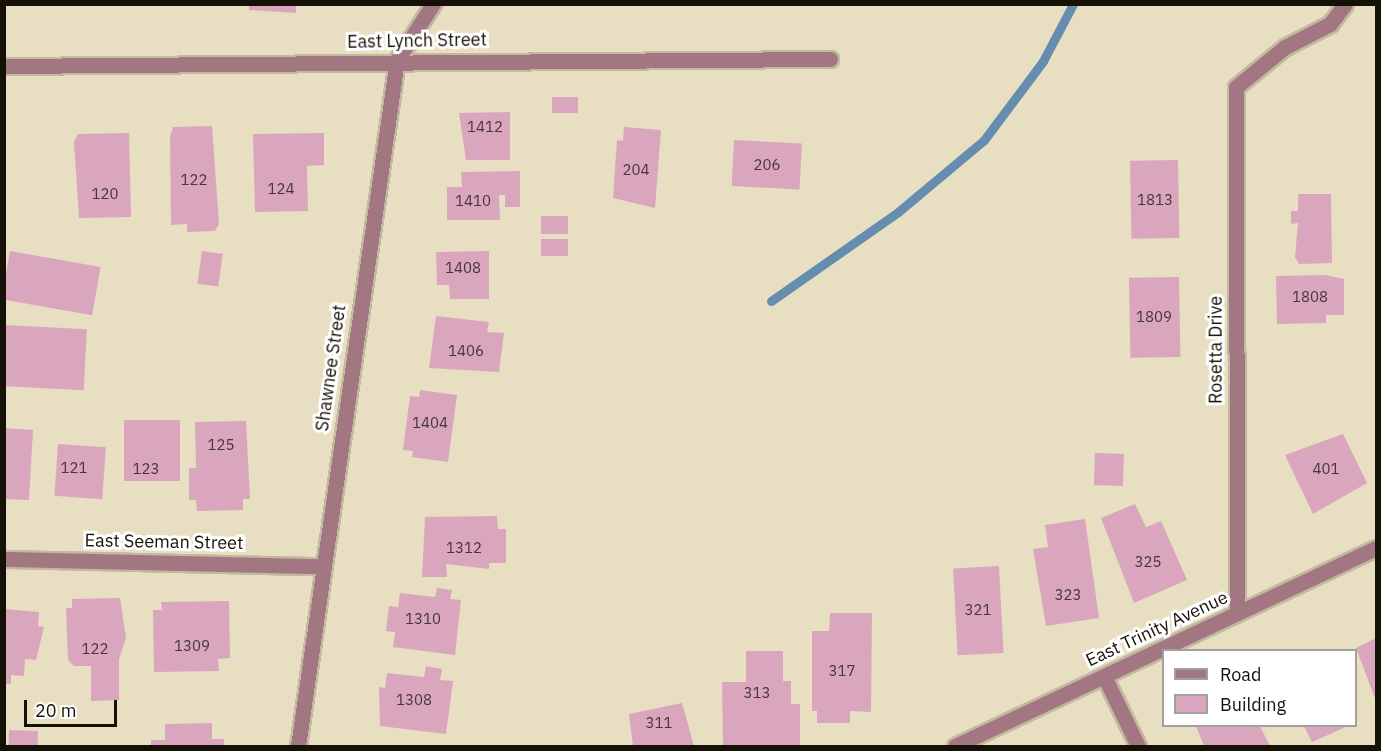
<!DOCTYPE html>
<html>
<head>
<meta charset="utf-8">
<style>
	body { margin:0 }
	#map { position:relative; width:1381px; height:751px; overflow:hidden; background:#e8dec1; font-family:"IBM Plex Sans",sans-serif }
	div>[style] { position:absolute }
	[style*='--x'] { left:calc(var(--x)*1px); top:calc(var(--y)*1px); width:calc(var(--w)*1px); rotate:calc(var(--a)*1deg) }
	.stream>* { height:9px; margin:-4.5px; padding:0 4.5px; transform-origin:4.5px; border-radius:4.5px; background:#668db0 }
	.building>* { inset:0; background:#daa6bd; transform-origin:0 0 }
	.roads { filter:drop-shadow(2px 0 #c2b9a0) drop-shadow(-2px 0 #c2b9a0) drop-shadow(0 2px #c2b9a0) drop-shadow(0 -2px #c2b9a0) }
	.service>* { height:15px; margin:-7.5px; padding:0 7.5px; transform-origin:7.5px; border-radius:7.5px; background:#a37782 }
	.minor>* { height:15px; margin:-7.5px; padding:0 7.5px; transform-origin:7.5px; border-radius:7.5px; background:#a37782 }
	.tertiary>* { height:15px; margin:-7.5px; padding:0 7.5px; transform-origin:7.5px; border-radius:7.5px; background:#a37782 }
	span { translate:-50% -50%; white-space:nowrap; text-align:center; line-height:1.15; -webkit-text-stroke:6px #fff; paint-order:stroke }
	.number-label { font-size:15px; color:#463634 }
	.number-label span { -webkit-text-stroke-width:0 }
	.street-label { font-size:18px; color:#151107 }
	.frame { position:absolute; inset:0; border:6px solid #151107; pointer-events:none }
	.legend { position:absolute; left:1162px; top:649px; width:195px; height:78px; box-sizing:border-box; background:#fff; border:2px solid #a1a09c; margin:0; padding:8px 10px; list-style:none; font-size:18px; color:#151107 }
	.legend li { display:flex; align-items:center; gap:12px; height:30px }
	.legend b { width:30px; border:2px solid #a1a09c }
	.scale { position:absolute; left:24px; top:700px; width:93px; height:27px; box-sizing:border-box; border:3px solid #151107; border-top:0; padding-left:8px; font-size:18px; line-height:21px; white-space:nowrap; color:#151107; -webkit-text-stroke:4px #fff; paint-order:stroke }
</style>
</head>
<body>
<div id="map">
	<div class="stream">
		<i style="--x:771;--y:301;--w:155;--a:-35"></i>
		<i style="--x:898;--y:212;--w:112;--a:-39.9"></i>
		<i style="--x:984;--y:140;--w:99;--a:-53.2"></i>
		<i style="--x:1043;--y:61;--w:64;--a:-62.2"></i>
	</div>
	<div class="building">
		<i style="clip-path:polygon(249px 4px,296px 4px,296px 13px,249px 10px)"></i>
		<i style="left:552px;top:97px;width:26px;height:16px"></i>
		<i style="clip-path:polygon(510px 112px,510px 160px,466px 160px,459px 113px)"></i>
		<i style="clip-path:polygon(212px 126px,219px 224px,215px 231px,187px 232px,187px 224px,171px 225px,170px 137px,173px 127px)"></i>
		<i style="clip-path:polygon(624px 127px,661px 130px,655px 208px,613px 198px,617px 140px,623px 141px)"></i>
		<i style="clip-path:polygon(129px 133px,131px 217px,79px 218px,74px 142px,78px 134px)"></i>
		<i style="clip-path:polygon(324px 133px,324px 165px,307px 166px,308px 211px,255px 212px,253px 134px)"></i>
		<i style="left:734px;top:140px;width:68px;height:46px;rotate:3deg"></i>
		<i style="left:1178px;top:160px;width:78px;height:48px;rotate:89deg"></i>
		<i style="clip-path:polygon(520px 171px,520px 207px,505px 207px,505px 195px,499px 195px,500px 220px,447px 220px,447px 187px,462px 187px,461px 172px)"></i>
		<i style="clip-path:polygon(1298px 194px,1331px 194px,1332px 263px,1299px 264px,1295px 257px,1298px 223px,1291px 224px,1291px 211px,1298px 211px)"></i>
		<i style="left:568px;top:216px;width:18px;height:27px;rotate:90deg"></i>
		<i style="left:541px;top:239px;width:27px;height:17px"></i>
		<i style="left:10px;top:251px;width:92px;height:49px;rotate:10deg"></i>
		<i style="left:202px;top:251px;width:21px;height:33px;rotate:8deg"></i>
		<i style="clip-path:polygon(489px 251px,489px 299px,450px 299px,449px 285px,437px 285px,436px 252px)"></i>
		<i style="clip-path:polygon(1325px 275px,1344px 279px,1344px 315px,1326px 315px,1326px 323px,1277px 324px,1276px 276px)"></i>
		<i style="left:1179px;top:277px;width:80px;height:50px;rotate:89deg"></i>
		<i style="clip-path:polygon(436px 316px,489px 322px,487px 332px,504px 333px,499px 372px,429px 368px)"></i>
		<i style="left:5px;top:325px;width:82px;height:61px;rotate:3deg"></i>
		<i style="clip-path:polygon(420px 390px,457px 395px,448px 462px,412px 457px,413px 451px,403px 450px,410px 396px,419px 397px)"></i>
		<i style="left:124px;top:420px;width:56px;height:61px"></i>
		<i style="clip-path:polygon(246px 421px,250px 499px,243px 499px,243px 510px,197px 511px,196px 500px,189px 500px,189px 468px,196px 468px,195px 422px)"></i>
		<i style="clip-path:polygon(4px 428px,33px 430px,29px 500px,4px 499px)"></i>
		<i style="clip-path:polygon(1343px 434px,1367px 483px,1313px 514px,1285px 455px)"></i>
		<i style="left:58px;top:444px;width:48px;height:52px;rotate:4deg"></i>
		<i style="left:1095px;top:453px;width:29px;height:32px;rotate:2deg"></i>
		<i style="clip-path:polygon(1135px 504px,1146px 527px,1161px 521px,1187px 580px,1134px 603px,1101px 518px)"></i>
		<i style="clip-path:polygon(497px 516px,498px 529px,506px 529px,506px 563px,489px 563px,489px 569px,446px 564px,447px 577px,422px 577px,425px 517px)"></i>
		<i style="clip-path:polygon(1085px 519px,1099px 618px,1046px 626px,1033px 549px,1048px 547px,1045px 525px)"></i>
		<i style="left:999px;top:566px;width:87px;height:46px;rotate:87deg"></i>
		<i style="clip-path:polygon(437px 588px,452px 590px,450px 599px,461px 600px,455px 655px,393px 647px,395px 632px,386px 631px,389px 606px,398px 607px,400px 593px,435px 597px)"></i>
		<i style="clip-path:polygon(120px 598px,126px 638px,119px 659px,119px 700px,91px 701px,91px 666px,74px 666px,68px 660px,66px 608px,72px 608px,72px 599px)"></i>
		<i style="clip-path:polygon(229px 601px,230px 658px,218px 659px,219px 671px,154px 672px,153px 610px,162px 610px,161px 602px)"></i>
		<i style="clip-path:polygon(4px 609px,39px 612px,38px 626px,44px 627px,36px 660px,25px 659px,24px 676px,11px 675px,11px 684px,4px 684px)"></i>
		<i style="clip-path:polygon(830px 613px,872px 613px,871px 712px,850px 711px,850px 723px,817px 723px,817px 711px,812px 711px,812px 631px,829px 631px)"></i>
		<i style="clip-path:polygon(1376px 638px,1376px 701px,1356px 648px)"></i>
		<i style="clip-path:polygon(746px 651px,783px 651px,783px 681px,791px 681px,791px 704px,800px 704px,800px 746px,723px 746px,722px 682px,746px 682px)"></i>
		<i style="clip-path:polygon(426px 666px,442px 669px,440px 680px,453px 681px,446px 734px,380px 726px,379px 687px,385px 688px,387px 673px,424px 677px)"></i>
		<i style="clip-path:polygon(682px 703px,694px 746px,633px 746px,629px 714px)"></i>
		<i style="clip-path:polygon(212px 723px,212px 739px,224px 739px,224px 746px,151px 746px,151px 740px,165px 740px,165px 724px)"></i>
		<i style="clip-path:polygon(1196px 726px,1260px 726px,1270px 746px,1204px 746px)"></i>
		<i style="clip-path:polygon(1304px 726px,1348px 726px,1312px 742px)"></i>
		<i style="left:9px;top:730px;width:29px;height:16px;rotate:2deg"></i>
	</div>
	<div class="roads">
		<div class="service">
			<i style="--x:1236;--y:87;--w:63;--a:-39.2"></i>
			<i style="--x:1285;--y:47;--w:51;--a:-27.1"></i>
			<i style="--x:1330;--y:24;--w:25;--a:-53"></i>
		</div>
		<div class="minor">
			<i style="--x:4;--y:66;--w:826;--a:-0.49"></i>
			<i style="--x:1236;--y:87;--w:526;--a:89.89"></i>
			<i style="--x:4;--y:559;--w:319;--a:1.3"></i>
			<i style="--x:1104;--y:676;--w:78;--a:64.1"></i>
			<i style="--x:298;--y:746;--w:693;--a:-81.79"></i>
			<i style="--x:397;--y:60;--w:67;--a:-57.3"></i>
		</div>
		<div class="tertiary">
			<i style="--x:955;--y:746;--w:465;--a:-25.2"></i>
		</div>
	</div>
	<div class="number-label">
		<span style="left:485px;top:127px">1412</span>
		<span style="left:767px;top:165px">206</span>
		<span style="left:636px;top:170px">204</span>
		<span style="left:194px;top:180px">122</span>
		<span style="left:281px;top:189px">124</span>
		<span style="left:105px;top:194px">120</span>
		<span style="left:1155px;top:200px">1813</span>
		<span style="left:473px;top:201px">1410</span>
		<span style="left:463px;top:268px">1408</span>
		<span style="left:1310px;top:297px">1808</span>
		<span style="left:1154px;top:317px">1809</span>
		<span style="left:466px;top:351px">1406</span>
		<span style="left:430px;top:423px">1404</span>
		<span style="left:221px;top:445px">125</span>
		<span style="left:74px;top:468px">121</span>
		<span style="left:146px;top:469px">123</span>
		<span style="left:1326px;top:469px">401</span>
		<span style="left:464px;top:548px">1312</span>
		<span style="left:1148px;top:562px">325</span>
		<span style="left:1068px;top:595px">323</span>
		<span style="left:978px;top:610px">321</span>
		<span style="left:423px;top:619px">1310</span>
		<span style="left:192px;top:646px">1309</span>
		<span style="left:95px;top:649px">122</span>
		<span style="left:842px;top:671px">317</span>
		<span style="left:757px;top:693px">313</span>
		<span style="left:414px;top:700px">1308</span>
		<span style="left:659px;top:723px">311</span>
	</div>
	<div class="street-label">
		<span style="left:417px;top:41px;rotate:-1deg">East Lynch Street</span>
		<span style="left:1216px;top:350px;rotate:-90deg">Rosetta Drive</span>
		<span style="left:331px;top:368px;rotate:-82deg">Shawnee Street</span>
		<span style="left:164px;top:542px;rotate:1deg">East Seeman Street</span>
		<span style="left:1157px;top:629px;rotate:-25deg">East Trinity Avenue</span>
	</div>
	<div class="frame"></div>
	<ul class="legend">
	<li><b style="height:8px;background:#a37782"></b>Road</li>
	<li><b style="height:16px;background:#daa6bd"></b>Building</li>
	</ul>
	<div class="scale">20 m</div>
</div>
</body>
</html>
